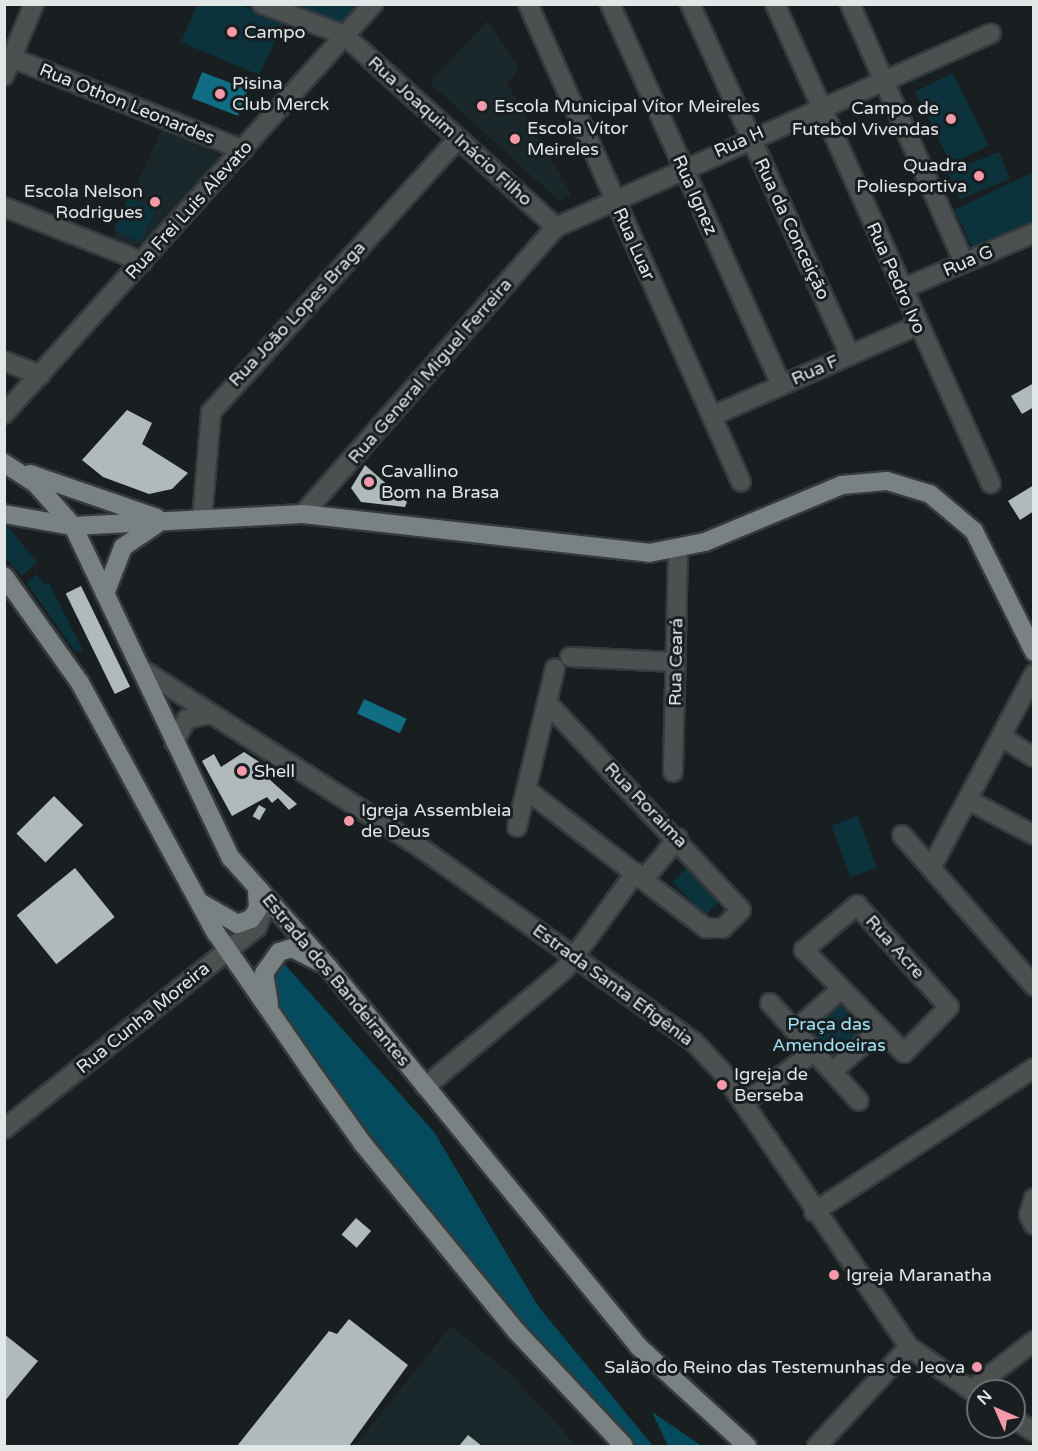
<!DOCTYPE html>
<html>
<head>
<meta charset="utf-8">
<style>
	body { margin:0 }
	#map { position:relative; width:1038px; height:1451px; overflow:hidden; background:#191f21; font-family:"Varela Round",sans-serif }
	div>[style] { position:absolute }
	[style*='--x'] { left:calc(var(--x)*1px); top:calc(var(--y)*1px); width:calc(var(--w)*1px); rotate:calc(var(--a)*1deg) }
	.built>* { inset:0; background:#1a282c }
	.green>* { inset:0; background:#0c323c; transform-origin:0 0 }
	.forest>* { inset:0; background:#044c5d }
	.water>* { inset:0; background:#106d83; transform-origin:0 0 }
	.building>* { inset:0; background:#b0b9bb; transform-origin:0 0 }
	.roads { filter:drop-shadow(2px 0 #353b3d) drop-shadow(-2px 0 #353b3d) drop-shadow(0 2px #353b3d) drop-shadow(0 -2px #353b3d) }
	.minor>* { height:18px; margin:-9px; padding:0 9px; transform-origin:9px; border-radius:9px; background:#4c5051 }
	.major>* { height:18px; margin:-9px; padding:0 9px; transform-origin:9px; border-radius:9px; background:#7a8183 }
	.dots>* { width:16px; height:16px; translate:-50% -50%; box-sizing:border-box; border:3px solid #191f21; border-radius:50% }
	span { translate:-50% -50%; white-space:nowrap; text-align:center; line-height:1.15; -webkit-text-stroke:6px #191f21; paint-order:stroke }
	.poi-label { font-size:18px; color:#e1e6e7 }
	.left { translate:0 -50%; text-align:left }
	.right { translate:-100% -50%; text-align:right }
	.street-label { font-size:18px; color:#e1e6e7 }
	.park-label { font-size:18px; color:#a2e2f5 }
	.frame { position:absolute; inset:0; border:6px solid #e1e6e7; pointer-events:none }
	.north { position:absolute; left:966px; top:1379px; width:60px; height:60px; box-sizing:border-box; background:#191f21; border:2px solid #696f70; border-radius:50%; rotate:315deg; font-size:16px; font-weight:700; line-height:24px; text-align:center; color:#e1e6e7 }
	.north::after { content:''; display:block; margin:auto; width:21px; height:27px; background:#f39aa9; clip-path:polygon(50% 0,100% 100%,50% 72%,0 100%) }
</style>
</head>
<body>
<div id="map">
	<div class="built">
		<i style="clip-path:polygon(487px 21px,519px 68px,507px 83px,571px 194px,559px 201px,430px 83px)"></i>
		<i style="clip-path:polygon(163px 126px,219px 150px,217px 164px,146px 242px,127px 247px,112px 240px)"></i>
		<i style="clip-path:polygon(451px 1326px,510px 1374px,577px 1446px,355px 1446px)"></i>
	</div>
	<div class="green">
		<i style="clip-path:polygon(197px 5px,241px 5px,284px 22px,259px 75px,181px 42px)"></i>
		<i style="clip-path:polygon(257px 5px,362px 5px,336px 36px)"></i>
		<i style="left:953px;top:73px;width:81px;height:42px;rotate:64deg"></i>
		<i style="left:999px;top:152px;width:29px;height:55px;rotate:68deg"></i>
		<i style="clip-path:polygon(1033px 172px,1033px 226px,976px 254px,954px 210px)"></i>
		<i style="left:129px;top:197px;width:29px;height:36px;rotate:25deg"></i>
		<i style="clip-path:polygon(5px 523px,37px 562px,22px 576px,5px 558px)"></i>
		<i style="clip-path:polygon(37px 574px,44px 585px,49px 583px,83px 650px,76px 653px,27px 583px)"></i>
		<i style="left:858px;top:816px;width:55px;height:28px;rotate:70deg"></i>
		<i style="left:691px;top:864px;width:47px;height:26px;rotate:46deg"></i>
		<i style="left:834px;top:997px;width:50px;height:58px;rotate:48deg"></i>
	</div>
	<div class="forest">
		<i style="clip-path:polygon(279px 958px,434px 1132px,538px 1306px,653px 1446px,632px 1446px,557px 1366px,351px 1110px,278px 1014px,266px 969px)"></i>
		<i style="clip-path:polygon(652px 1412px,702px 1446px,668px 1446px)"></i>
	</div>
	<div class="water">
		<i style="left:202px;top:72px;width:49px;height:28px;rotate:21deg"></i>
		<i style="left:364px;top:699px;width:47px;height:16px;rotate:25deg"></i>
	</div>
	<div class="building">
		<i style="clip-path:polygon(1034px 383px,1034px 407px,1022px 414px,1011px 396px)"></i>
		<i style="clip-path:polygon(127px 410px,152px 423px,142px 444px,188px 473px,172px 489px,149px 494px,103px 477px,82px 460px)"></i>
		<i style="clip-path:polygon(365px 465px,407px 502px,405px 507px,361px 502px,351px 488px)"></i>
		<i style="clip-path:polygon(1034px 485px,1034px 511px,1020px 520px,1008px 501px)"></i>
		<i style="left:81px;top:586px;width:112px;height:17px;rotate:64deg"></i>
		<i style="clip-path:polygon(244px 752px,276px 773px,269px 779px,297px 804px,289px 810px,278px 798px,272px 803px,267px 797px,232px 816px,202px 761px,214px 754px,221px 767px)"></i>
		<i style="left:54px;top:796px;width:41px;height:53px;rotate:45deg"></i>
		<i style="left:259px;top:805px;width:8px;height:13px;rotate:30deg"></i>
		<i style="left:75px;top:868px;width:63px;height:75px;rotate:51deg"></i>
		<i style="left:356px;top:1218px;width:20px;height:22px;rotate:41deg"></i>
		<i style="clip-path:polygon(349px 1319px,408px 1365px,349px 1446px,237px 1446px,329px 1331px,337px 1334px)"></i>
		<i style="clip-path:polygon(4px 1334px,38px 1361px,4px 1402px)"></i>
		<i style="clip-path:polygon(468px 1435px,482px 1446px,459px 1446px)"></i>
	</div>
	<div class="roads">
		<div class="minor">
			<i style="--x:262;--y:4;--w:88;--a:20.7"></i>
			<i style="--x:344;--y:35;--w:286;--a:42.2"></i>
			<i style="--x:528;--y:4;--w:523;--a:65.98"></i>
			<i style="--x:610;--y:4;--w:418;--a:65.8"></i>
			<i style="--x:690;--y:4;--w:386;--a:65.5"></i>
			<i style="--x:775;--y:4;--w:526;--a:65.77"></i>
			<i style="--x:850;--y:4;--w:283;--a:66.2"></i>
			<i style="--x:12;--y:58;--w:249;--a:21.7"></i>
			<i style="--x:4;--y:76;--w:78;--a:-67.4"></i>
			<i style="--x:4;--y:207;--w:149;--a:21.6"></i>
			<i style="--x:902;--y:289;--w:143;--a:-23"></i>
			<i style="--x:4;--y:361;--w:39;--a:21"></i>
			<i style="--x:4;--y:414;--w:552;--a:-48.01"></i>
			<i style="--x:712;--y:416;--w:225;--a:-23.8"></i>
			<i style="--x:303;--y:514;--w:383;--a:-48.6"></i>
			<i style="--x:556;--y:227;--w:476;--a:-24"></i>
			<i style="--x:202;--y:518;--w:106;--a:-85.1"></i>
			<i style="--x:211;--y:412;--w:368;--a:-47.9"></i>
			<i style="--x:570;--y:657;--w:106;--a:2.7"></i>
			<i style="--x:140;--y:668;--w:325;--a:32.6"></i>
			<i style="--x:414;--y:843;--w:344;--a:35.4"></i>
			<i style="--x:694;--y:1042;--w:42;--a:46.9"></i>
			<i style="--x:723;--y:1073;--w:331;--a:55.8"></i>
			<i style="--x:909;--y:1347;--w:84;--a:34.8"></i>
			<i style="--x:1003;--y:738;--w:36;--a:32"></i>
			<i style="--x:174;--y:742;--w:26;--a:-61"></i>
			<i style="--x:187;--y:719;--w:25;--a:-12"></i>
			<i style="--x:673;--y:772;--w:220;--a:-88.7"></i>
			<i style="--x:528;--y:791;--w:225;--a:37.6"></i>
			<i style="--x:706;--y:928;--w:17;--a:0"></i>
			<i style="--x:723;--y:928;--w:25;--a:-45"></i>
			<i style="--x:741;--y:910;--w:284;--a:-133.1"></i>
			<i style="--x:968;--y:800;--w:75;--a:27.9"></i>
			<i style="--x:517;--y:827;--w:163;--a:-76.5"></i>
			<i style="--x:902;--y:835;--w:201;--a:48.8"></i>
			<i style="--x:931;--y:868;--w:220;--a:-62"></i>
			<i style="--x:644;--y:879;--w:53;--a:-50.3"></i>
			<i style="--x:857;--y:905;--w:137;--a:48"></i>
			<i style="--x:949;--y:1007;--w:64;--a:134.4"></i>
			<i style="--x:904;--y:1053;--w:144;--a:-134.2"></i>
			<i style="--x:804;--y:950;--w:70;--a:-40.3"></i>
			<i style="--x:770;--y:1003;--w:132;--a:47.8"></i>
			<i style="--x:795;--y:1030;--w:60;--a:-41.6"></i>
			<i style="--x:833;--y:1071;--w:60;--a:-41.6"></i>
			<i style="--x:425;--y:1087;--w:183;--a:-40.1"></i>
			<i style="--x:565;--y:969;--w:120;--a:-53.8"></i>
			<i style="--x:744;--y:1103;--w:88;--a:-36.2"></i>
			<i style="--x:4;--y:1129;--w:324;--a:-38.6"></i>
			<i style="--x:257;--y:927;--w:26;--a:-69"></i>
			<i style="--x:1034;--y:1198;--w:18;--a:106"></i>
			<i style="--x:1029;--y:1215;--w:11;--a:63"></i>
			<i style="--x:814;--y:1212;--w:263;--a:-33.2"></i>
			<i style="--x:971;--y:1390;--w:80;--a:-37.9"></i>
			<i style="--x:1014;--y:1419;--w:24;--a:33"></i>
			<i style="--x:817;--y:1446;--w:135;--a:-47.1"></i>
		</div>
		<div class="major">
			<i style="--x:4;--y:463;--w:38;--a:33"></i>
			<i style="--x:36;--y:484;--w:56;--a:48.6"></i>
			<i style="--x:73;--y:526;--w:368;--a:64.6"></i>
			<i style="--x:231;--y:858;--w:146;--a:48.3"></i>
			<i style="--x:328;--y:967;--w:491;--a:50.7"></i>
			<i style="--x:639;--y:1347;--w:147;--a:42.5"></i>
			<i style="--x:30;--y:474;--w:134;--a:19.1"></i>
			<i style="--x:4;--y:514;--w:70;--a:9.9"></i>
			<i style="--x:73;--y:526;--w:230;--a:-3"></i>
			<i style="--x:303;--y:514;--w:348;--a:6.4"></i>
			<i style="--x:649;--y:553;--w:57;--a:-11.1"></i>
			<i style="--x:705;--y:542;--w:148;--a:-22.6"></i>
			<i style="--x:842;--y:485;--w:45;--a:-5.1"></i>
			<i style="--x:887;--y:481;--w:45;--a:16.8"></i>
			<i style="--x:930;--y:494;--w:57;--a:40.1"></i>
			<i style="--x:974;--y:531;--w:135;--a:63.6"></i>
			<i style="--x:4;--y:576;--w:131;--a:54.6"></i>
			<i style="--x:80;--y:683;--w:285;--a:61.5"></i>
			<i style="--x:216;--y:933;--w:164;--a:55.4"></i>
			<i style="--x:309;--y:1068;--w:93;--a:54.6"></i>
			<i style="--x:363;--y:1144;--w:243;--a:50.7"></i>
			<i style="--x:517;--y:1332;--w:156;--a:46.8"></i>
			<i style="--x:105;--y:594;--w:50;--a:-69"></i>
			<i style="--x:123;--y:547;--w:40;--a:-34"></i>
			<i style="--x:203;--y:904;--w:39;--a:30"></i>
			<i style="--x:237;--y:924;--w:15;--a:-20"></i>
			<i style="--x:251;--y:919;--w:12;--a:-55"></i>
			<i style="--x:258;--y:909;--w:22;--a:-93"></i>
			<i style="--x:269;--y:1004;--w:31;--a:-99"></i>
			<i style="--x:264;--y:973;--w:26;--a:-54"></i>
			<i style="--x:279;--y:952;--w:14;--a:-17"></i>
			<i style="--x:292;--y:948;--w:30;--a:27"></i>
		</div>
	</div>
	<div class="dots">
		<i style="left:232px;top:32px;background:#f39aa9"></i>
		<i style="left:220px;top:94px;background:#f39aa9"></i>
		<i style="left:482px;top:106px;background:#f39aa9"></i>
		<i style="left:951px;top:119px;background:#f39aa9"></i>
		<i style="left:515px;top:139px;background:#f39aa9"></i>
		<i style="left:979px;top:176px;background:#f39aa9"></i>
		<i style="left:155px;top:202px;background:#f39aa9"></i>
		<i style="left:369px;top:482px;background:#f39aa9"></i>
		<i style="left:242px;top:771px;background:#f39aa9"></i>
		<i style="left:349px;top:821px;background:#f39aa9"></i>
		<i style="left:722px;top:1085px;background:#f39aa9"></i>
		<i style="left:834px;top:1275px;background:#f39aa9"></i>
		<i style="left:977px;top:1367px;background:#f39aa9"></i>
	</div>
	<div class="poi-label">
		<span class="left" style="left:244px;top:32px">Campo</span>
		<span class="left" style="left:232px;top:94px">Pisina<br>Club Merck</span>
		<span class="left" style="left:494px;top:106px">Escola Municipal Vítor Meireles</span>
		<span class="right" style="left:939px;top:119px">Campo de<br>Futebol Vivendas</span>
		<span class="left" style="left:527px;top:139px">Escola Vítor<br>Meireles</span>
		<span class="right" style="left:967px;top:176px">Quadra<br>Poliesportiva</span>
		<span class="right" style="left:143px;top:202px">Escola Nelson<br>Rodrigues</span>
		<span class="left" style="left:381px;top:482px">Cavallino<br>Bom na Brasa</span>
		<span class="left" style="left:254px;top:771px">Shell</span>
		<span class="left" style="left:361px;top:821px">Igreja Assembleia<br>de Deus</span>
		<span class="left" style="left:734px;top:1085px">Igreja de<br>Berseba</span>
		<span class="left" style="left:846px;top:1275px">Igreja Maranatha</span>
		<span class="right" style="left:965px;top:1367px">Salão do Reino das Testemunhas de Jeova</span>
	</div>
	<div class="street-label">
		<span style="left:127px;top:104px;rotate:22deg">Rua Othon Leonardes</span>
		<span style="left:450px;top:131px;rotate:42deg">Rua Joaquim Inácio Filho</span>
		<span style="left:739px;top:142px;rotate:-24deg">Rua H</span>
		<span style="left:695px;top:195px;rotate:66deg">Rua Ignez</span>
		<span style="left:189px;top:210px;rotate:-48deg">Rua Frei Luis Alevato</span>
		<span style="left:792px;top:229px;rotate:65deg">Rua da Conceição</span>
		<span style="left:634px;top:244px;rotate:66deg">Rua Luar</span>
		<span style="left:968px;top:261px;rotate:-23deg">Rua G</span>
		<span style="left:896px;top:278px;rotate:66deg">Rua Pedro Ivo</span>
		<span style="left:297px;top:314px;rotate:-47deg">Rua João Lopes Braga</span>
		<span style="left:815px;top:370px;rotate:-24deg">Rua F</span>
		<span style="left:430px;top:371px;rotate:-49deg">Rua General Miguel Ferreira</span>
		<span style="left:676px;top:662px;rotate:-89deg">Rua Ceará</span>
		<span style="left:646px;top:805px;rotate:46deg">Rua Roraima</span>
		<span style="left:895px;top:947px;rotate:48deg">Rua Acre</span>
		<span style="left:336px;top:980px;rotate:50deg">Estrada dos Bandeirantes</span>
		<span style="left:613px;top:985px;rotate:36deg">Estrada Santa Efigênia</span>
		<span style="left:143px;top:1018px;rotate:-39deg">Rua Cunha Moreira</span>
	</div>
	<div class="park-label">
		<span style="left:829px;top:1035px">Praça das<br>Amendoeiras</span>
	</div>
	<div class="frame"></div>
	<div class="north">N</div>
</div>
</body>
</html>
